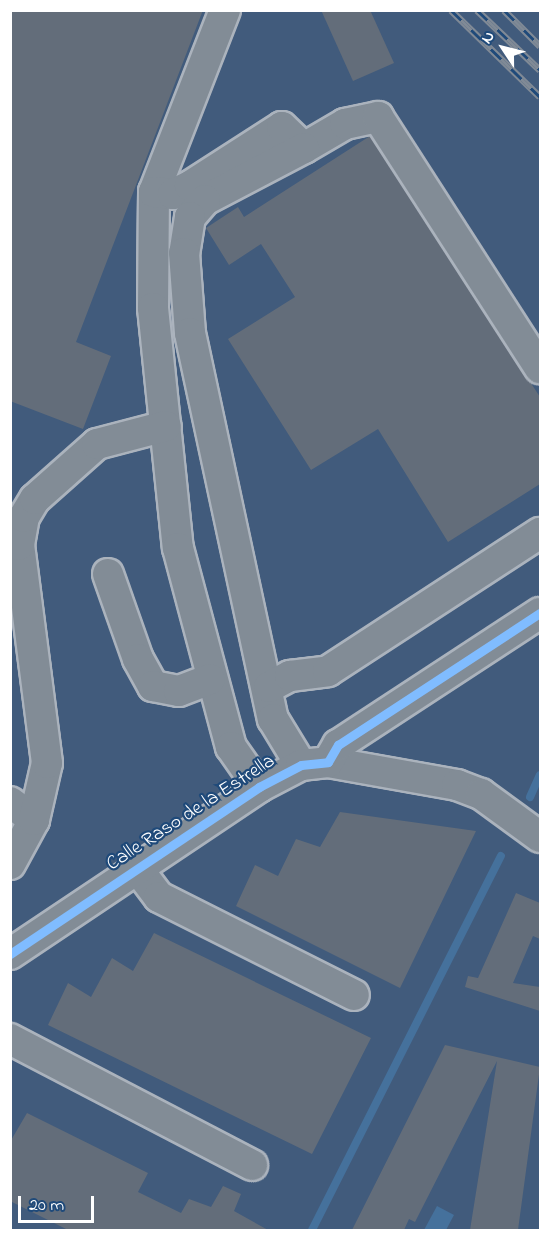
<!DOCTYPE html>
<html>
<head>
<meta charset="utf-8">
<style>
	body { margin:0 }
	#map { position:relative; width:551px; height:1241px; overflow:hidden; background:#44566c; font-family:"Indie Flower",sans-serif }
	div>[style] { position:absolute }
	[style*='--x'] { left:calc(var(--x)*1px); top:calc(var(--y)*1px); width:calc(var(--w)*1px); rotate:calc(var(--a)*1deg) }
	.built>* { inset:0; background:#415b7c; transform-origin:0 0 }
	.water>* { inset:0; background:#45719c }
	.stream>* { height:8px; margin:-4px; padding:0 4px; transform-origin:4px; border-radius:4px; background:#45719c }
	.building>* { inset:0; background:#636d7a }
	.roads { filter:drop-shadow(2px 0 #abb3bd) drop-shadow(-2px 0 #abb3bd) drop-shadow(0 2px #abb3bd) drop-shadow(0 -2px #abb3bd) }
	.minor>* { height:30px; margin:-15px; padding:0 15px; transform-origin:15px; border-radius:15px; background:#828c96 }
	.rail>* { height:7px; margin-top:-3.5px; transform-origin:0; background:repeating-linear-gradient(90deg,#1f4a7a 0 14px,#808a96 0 28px); box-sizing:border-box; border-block:2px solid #808a96 }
	.cycleway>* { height:9px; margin:-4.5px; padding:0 4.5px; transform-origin:4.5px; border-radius:4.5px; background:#80bcff }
	span { translate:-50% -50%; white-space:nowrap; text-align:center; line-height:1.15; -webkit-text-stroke:4.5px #1f4a7a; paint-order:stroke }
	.street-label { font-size:20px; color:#fff }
	.frame { position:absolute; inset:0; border:12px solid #fff; pointer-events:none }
	.north { position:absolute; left:473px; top:18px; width:60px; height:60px; -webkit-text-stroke:4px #1f4a7a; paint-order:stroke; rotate:305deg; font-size:16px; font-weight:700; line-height:24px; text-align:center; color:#fff }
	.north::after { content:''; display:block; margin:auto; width:21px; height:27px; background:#fff; clip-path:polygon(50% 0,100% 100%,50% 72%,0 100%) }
	.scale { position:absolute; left:18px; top:1196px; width:76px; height:27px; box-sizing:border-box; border:3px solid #fff; border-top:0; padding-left:8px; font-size:18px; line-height:21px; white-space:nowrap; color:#fff; -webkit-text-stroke:4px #1f4a7a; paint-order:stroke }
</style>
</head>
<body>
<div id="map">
	<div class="built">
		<i style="left:10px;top:11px;width:530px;height:1219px"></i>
	</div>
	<div class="water">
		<i style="clip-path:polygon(437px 1206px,454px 1215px,446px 1230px,424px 1230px)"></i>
	</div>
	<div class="stream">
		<i style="--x:530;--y:797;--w:24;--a:-66"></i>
		<i style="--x:312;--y:1230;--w:419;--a:-63.2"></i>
	</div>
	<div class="building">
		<i style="clip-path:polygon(10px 10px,203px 10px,76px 342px,111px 356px,83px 429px,10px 401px)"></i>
		<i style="clip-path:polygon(321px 10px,370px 10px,394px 63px,353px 81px)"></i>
		<i style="clip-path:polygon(370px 136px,540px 397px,540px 484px,448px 542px,378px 429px,311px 470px,228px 339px,295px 297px,261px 244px,229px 265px,206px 228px,238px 207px,244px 217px)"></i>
		<i style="clip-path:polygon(340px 812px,476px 831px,400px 988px,236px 906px,255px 865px,278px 876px,296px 839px,320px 847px)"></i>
		<i style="clip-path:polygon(516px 893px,540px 903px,540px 939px,533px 936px,513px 983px,540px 987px,540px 1011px,465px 987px,468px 976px,478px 978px)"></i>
		<i style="clip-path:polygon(154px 933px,371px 1038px,312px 1154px,48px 1025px,68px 983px,91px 997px,112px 958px,133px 971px)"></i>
		<i style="clip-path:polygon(445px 1045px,540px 1067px,518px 1230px,470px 1230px,497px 1061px,415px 1222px,409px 1219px,404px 1230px,352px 1230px)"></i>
		<i style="clip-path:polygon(27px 1113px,148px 1173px,138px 1192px,181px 1213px,189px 1199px,211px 1207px,223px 1186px,241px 1194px,234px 1211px,268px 1230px,68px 1230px,10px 1201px,10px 1142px)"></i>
	</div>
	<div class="roads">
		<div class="minor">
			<i style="--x:225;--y:10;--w:195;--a:111.3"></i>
			<i style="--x:154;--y:192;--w:116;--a:90.5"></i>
			<i style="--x:153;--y:308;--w:241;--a:84.1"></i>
			<i style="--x:178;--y:548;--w:206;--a:75.1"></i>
			<i style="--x:231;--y:747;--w:49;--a:55"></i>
			<i style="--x:304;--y:148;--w:48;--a:-30.3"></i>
			<i style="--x:345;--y:124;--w:34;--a:-12"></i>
			<i style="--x:378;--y:117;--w:299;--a:57.2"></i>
			<i style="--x:154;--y:192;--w:19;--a:6"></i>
			<i style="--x:173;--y:194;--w:19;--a:-25"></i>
			<i style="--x:190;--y:186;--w:109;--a:-32.7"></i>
			<i style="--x:282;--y:127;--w:30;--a:44"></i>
			<i style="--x:304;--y:148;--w:112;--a:152.3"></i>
			<i style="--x:205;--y:200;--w:23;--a:131"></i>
			<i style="--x:190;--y:217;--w:36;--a:99"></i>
			<i style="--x:184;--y:253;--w:80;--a:85.7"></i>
			<i style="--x:190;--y:333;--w:395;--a:77.9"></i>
			<i style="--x:273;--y:719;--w:54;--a:58.7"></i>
			<i style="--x:108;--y:574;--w:90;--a:70.6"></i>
			<i style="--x:138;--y:659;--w:31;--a:61"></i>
			<i style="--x:153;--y:686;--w:26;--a:11"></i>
			<i style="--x:179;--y:691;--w:33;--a:-21"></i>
			<i style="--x:269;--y:687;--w:24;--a:-28"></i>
			<i style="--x:290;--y:676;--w:38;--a:-7"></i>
			<i style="--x:328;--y:671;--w:253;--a:-33.1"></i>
			<i style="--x:328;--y:762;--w:131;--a:10.1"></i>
			<i style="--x:457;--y:785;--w:26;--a:21"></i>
			<i style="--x:481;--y:794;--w:73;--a:36.1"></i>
			<i style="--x:10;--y:802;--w:30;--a:37"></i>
			<i style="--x:10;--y:864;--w:50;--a:-61.4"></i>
			<i style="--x:34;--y:820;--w:58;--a:-77.2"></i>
			<i style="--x:47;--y:763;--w:220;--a:-97.3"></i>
			<i style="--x:19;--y:545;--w:28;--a:-80"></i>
			<i style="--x:24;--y:517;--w:21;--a:-59"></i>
			<i style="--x:35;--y:499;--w:83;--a:-41.6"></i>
			<i style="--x:97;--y:444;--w:71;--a:-14.6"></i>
			<i style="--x:137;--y:868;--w:36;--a:53"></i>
			<i style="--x:159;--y:897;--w:218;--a:26.7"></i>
			<i style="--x:10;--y:954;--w:300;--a:-33.8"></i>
			<i style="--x:259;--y:787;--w:47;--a:-27.6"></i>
			<i style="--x:301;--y:765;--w:27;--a:-6"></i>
			<i style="--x:328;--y:762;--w:20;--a:-60"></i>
			<i style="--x:338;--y:745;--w:241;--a:-33.2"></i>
			<i style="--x:10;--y:1039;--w:273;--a:27.5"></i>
		</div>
	</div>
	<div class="rail">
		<i style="--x:451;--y:10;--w:124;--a:44.3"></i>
		<i style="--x:477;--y:10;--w:87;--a:43.6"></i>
		<i style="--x:504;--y:10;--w:51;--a:45"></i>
	</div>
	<div class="cycleway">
		<i style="--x:10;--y:954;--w:300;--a:-33.8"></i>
		<i style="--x:259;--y:787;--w:47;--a:-27.6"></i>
		<i style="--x:301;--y:765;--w:27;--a:-6"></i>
		<i style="--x:328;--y:762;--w:20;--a:-60"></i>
		<i style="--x:338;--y:745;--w:241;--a:-33.2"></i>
	</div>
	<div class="street-label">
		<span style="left:191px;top:813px;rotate:-33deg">Calle Raso de la Estrella</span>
	</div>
	<div class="frame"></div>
	<div class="north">N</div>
	<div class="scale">20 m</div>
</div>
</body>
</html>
